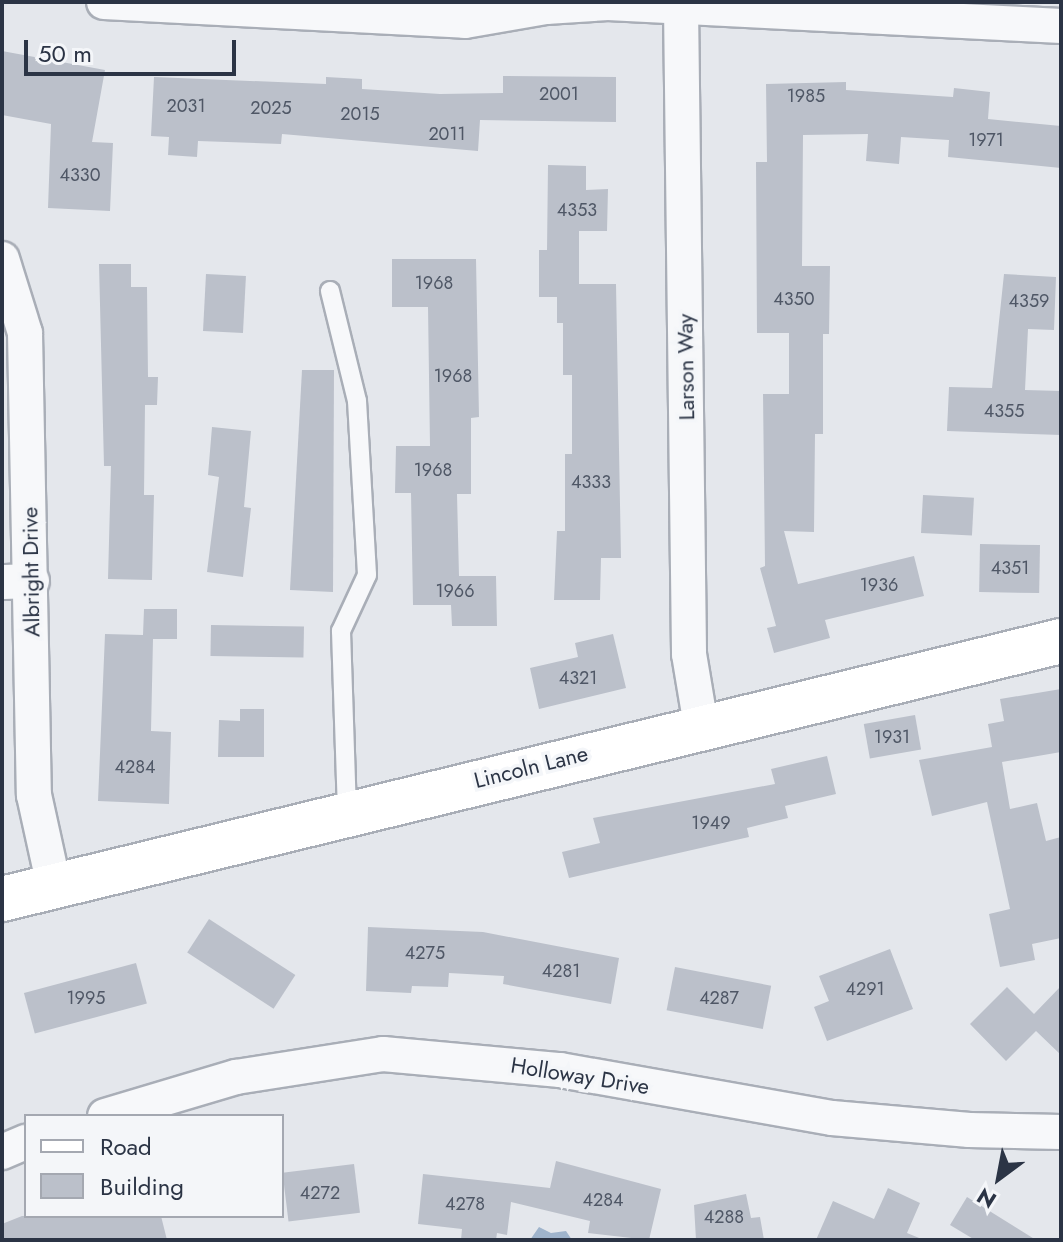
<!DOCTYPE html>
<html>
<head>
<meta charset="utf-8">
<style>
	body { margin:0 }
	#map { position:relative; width:1063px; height:1242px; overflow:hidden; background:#e4e7ec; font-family:Jost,sans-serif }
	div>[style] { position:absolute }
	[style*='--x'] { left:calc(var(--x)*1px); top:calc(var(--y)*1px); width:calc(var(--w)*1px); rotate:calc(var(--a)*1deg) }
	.water>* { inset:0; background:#9fb4cc }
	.building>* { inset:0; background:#bbc0ca; transform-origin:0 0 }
	.roads { filter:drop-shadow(2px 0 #a9aeb7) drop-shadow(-2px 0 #a9aeb7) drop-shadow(0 2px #a9aeb7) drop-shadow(0 -2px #a9aeb7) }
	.lane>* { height:18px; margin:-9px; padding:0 9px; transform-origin:9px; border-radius:9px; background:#f7f8fa }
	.street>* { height:34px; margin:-17px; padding:0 17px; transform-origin:17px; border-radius:17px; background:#f7f8fa }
	.secondary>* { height:44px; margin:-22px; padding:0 22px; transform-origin:22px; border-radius:22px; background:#fff }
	span { translate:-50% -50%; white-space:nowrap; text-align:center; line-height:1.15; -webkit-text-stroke:7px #f4f6f9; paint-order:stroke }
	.number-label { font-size:18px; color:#4f5766 }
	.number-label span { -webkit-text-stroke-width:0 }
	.street-label { font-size:22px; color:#2b3445 }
	.frame { position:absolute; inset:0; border:4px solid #2b3445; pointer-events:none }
	.legend { position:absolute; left:24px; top:1114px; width:260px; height:104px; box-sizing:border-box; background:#f4f6f9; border:2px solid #a4a8b1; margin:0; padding:10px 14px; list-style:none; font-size:24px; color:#2b3445 }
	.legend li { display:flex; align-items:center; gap:16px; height:40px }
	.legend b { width:40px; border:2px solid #a4a8b1 }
	.north { position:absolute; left:959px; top:1138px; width:80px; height:80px; -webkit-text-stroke:6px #f4f6f9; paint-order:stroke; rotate:212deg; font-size:22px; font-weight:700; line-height:32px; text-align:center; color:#2b3445 }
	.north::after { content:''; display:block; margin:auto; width:28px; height:36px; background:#2b3445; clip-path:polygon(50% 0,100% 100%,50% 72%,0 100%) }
	.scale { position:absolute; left:24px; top:40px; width:212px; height:36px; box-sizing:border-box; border:4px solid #2b3445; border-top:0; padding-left:10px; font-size:24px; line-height:28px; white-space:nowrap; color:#2b3445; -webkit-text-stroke:6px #f4f6f9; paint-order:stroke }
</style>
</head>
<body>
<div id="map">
	<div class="water">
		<i style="clip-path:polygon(539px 1227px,551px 1233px,566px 1231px,572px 1240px,530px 1240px)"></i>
	</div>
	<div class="building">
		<i style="clip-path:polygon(2px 51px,105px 70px,92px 142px,113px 143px,110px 211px,48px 208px,51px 124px,2px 115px)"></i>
		<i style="clip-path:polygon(503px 76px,616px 77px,616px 122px,480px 120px,478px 151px,282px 134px,281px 144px,198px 141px,197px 157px,168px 155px,169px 137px,151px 136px,154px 77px,326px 84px,326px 77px,362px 79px,362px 89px,440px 94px,503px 93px)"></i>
		<i style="clip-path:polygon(846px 82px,846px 90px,953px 97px,954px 88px,990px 92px,988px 119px,1061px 126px,1061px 168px,948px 157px,949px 140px,901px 137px,899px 164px,866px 161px,868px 134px,803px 135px,802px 266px,830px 266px,829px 334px,823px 334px,823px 434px,815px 434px,814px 532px,784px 531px,798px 584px,914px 556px,924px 596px,825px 620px,830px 638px,774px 653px,767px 628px,776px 626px,760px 568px,765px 566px,763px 394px,789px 394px,789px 333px,757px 333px,756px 162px,767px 162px,766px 84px)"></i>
		<i style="clip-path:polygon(548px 165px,586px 166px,586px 190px,608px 189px,607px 231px,579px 231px,579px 284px,616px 284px,621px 558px,601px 558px,600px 600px,554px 600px,557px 531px,565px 531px,565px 454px,572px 454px,572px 375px,563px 375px,563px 323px,557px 323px,557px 297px,539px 297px,539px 250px,547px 250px)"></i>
		<i style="clip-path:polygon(392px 259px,476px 259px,479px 417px,471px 418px,471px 494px,457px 494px,459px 576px,496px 576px,497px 626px,452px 626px,451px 605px,413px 605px,411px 493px,395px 493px,396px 446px,430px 446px,428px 307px,392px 307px)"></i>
		<i style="clip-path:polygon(99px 264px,131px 264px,131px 287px,147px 287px,148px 377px,158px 377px,157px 405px,145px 405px,144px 495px,154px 495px,152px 580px,108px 579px,111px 466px,104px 466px)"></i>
		<i style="left:206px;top:274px;width:40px;height:57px;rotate:3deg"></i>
		<i style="clip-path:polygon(1004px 274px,1056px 277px,1054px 330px,1028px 329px,1025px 390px,1061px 391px,1061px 435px,947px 431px,949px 387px,992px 388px)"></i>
		<i style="clip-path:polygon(302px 370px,334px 370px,333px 592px,290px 590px)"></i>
		<i style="clip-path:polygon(212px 427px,251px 431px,244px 507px,251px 508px,243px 577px,207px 572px,219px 477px,208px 475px)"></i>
		<i style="left:923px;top:495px;width:51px;height:38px;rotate:3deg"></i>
		<i style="left:980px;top:544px;width:60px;height:48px;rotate:1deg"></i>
		<i style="clip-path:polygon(144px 609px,177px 609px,177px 639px,153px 639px,151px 731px,171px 732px,169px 804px,98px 801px,105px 634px,143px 635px)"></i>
		<i style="left:211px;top:625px;width:93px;height:31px;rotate:1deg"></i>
		<i style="clip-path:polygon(613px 634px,626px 688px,539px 709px,530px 668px,578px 657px,575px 643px)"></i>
		<i style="clip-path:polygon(1061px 689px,1061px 752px,1002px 762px,1010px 809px,1037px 803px,1046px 841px,1061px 837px,1061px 938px,1032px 944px,1035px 960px,1000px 967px,989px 914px,1010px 909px,987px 802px,932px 816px,919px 760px,992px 747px,988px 724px,1004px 721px,1000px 699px)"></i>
		<i style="clip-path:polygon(240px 709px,264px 709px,264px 757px,218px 757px,219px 720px,240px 721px)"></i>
		<i style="left:915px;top:715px;width:35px;height:52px;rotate:80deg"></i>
		<i style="clip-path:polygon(827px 756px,836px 794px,785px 806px,788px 818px,747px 828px,749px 837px,569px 878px,562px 852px,600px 843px,593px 818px,775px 784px,771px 769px)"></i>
		<i style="left:209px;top:919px;width:103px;height:40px;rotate:33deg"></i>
		<i style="clip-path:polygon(368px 927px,483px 932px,619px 958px,611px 1004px,503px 984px,504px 976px,449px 973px,448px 987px,412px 986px,411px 993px,366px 991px)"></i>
		<i style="clip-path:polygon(890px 949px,913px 1009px,827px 1041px,814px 1007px,829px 1001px,819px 976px)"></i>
		<i style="left:136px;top:963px;width:42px;height:116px;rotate:75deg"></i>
		<i style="left:675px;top:967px;width:98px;height:44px;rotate:11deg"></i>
		<i style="clip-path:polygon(1061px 986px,1061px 1055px,1036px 1031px,1006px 1061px,970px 1024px,1007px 987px,1034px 1014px)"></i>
		<i style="clip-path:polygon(556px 1161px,661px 1189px,649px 1240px,588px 1233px,590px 1221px,511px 1202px,507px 1235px,497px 1233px,496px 1240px,461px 1240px,462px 1229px,418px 1224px,423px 1174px,550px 1188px)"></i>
		<i style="left:354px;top:1164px;width:49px;height:72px;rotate:83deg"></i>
		<i style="clip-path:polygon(888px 1188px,920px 1203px,907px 1233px,924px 1240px,816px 1240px,833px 1201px,874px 1219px)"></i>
		<i style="clip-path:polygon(746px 1194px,751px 1218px,760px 1217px,764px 1240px,696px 1240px,694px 1205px)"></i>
		<i style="clip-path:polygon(967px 1197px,1036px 1240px,975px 1240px,950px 1225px)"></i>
		<i style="clip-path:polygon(22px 1216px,161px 1216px,167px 1240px,2px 1240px,2px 1224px)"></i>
	</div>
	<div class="roads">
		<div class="lane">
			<i style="--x:330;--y:291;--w:113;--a:76.2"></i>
			<i style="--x:357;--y:401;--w:174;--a:86.7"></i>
			<i style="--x:367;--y:575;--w:62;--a:114.9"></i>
			<i style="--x:341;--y:631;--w:182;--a:88.1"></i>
		</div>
		<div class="street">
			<i style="--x:104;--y:2;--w:361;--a:3"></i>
			<i style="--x:465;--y:21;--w:82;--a:-9.8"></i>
			<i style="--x:546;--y:7;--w:62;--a:-3.7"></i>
			<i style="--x:608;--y:3;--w:454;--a:2.9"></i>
			<i style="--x:681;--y:6;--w:648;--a:89.29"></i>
			<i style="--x:689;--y:654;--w:73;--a:80.5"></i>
			<i style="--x:2;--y:259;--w:77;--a:72.7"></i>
			<i style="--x:25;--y:333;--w:462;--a:88.9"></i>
			<i style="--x:34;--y:795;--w:93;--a:77.6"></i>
			<i style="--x:2;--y:582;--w:30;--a:-2"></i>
			<i style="--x:105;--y:1116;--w:137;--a:-16.6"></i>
			<i style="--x:236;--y:1077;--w:149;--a:-8.9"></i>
			<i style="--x:383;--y:1054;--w:178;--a:5.2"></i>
			<i style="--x:560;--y:1070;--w:276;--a:10"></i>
			<i style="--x:832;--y:1118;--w:138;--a:5"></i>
			<i style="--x:969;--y:1130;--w:92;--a:1.2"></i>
			<i style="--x:2;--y:1152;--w:26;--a:-23"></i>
		</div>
		<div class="secondary">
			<i style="--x:2;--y:899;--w:1090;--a:-13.69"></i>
		</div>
	</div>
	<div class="number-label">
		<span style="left:559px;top:94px">2001</span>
		<span style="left:806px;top:96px">1985</span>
		<span style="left:186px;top:106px">2031</span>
		<span style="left:271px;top:108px">2025</span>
		<span style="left:360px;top:114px">2015</span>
		<span style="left:447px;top:134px">2011</span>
		<span style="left:986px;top:140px">1971</span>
		<span style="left:80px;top:175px">4330</span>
		<span style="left:577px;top:210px">4353</span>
		<span style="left:434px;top:283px">1968</span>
		<span style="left:794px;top:299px">4350</span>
		<span style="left:1029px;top:301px">4359</span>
		<span style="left:453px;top:376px">1968</span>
		<span style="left:1004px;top:411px">4355</span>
		<span style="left:433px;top:470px">1968</span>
		<span style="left:591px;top:482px">4333</span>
		<span style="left:1010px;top:568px">4351</span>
		<span style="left:879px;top:585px">1936</span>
		<span style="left:455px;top:591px">1966</span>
		<span style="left:578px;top:678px">4321</span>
		<span style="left:892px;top:737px">1931</span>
		<span style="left:135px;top:767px">4284</span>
		<span style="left:711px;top:823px">1949</span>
		<span style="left:425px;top:953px">4275</span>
		<span style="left:561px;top:971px">4281</span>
		<span style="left:865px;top:989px">4291</span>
		<span style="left:86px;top:998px">1995</span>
		<span style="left:719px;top:998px">4287</span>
		<span style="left:320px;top:1193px">4272</span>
		<span style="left:603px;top:1200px">4284</span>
		<span style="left:465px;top:1204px">4278</span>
		<span style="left:724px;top:1217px">4288</span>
	</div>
	<div class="street-label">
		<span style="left:686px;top:367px;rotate:-91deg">Larson Way</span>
		<span style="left:31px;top:572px;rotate:-91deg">Albright Drive</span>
		<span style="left:531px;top:767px;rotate:-14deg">Lincoln Lane</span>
		<span style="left:580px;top:1076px;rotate:9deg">Holloway Drive</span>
	</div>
	<div class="frame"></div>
	<ul class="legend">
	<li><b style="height:10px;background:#fff"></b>Road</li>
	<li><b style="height:22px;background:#bbc0ca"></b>Building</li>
	</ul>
	<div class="north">N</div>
	<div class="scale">50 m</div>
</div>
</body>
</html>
